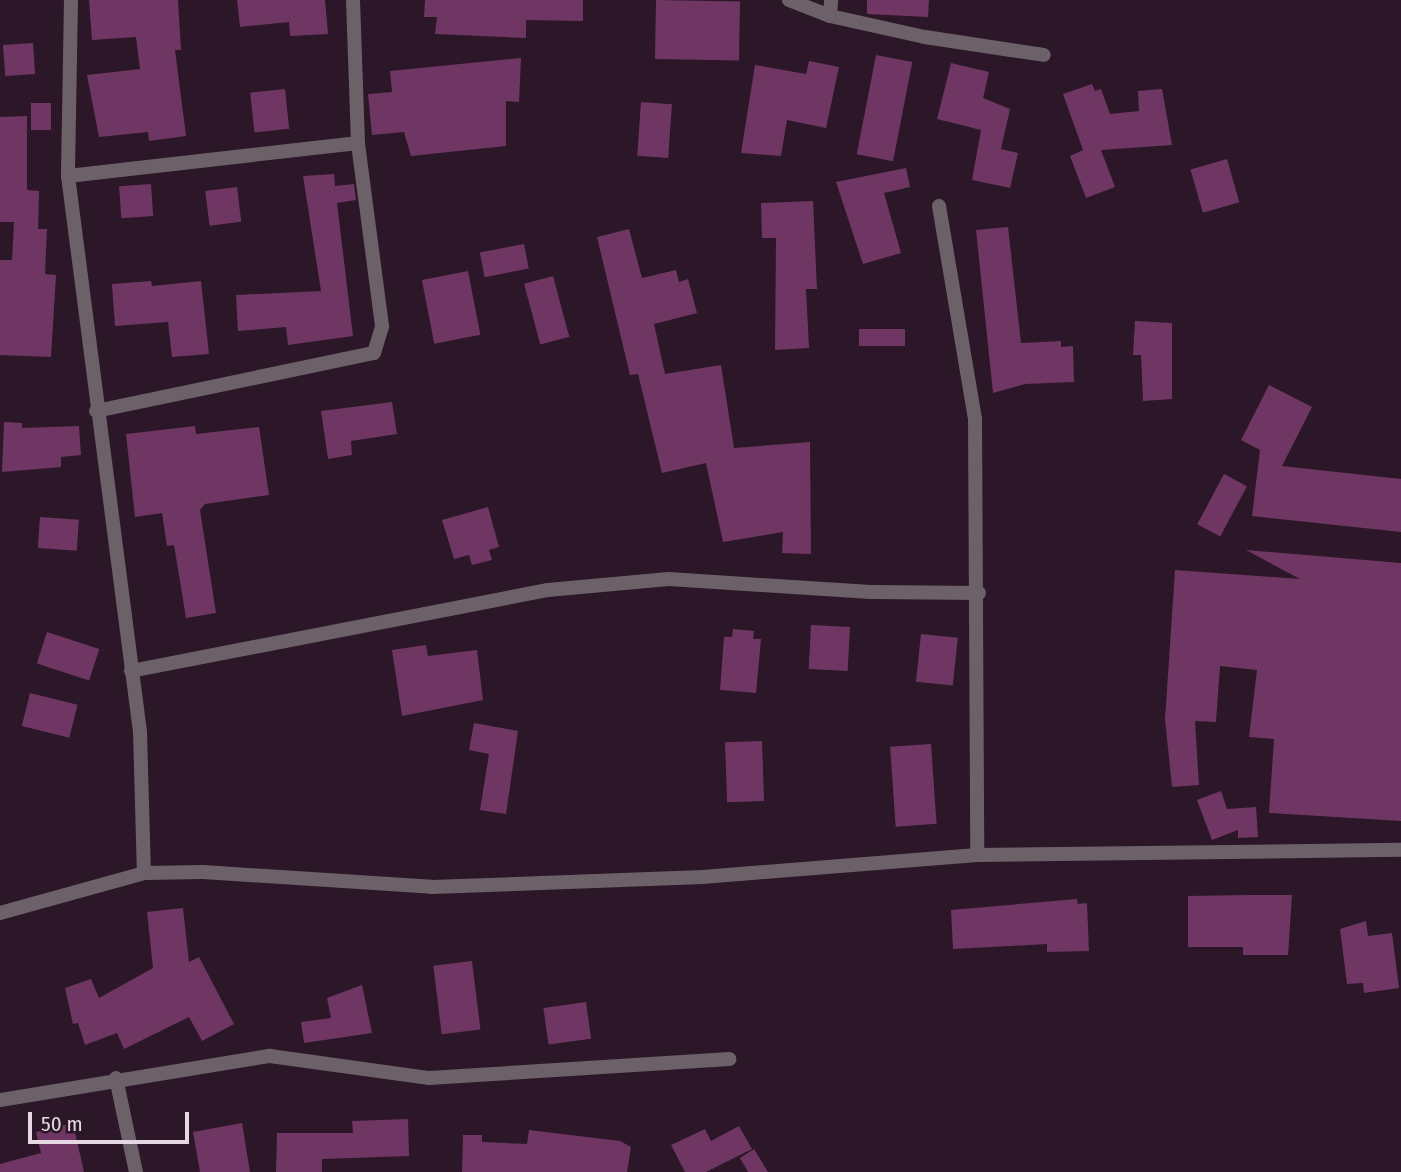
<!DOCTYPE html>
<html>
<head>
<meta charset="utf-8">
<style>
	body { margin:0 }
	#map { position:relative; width:1401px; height:1172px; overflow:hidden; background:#2b1727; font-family:"Fira Sans Condensed",sans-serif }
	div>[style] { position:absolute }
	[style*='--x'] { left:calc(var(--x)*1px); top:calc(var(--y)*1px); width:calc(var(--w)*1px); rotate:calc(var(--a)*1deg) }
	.building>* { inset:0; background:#6f3664; transform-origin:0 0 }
	.street>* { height:14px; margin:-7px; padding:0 7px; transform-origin:7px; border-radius:7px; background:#6c6169 }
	span { translate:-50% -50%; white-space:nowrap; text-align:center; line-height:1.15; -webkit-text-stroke:5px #2b1727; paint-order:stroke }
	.scale { position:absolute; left:28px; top:1112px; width:161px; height:32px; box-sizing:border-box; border:4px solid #e6d8e3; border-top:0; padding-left:9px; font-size:21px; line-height:24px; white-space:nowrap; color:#e6d8e3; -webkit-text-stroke:5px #2b1727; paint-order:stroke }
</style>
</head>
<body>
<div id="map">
	<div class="building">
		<i style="clip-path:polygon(89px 0,178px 0,181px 50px,175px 50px,186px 136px,149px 141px,148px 132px,99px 137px,87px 75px,140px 69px,136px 37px,92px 40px)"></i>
		<i style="clip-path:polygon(237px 0,325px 0,328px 34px,290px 36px,289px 22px,240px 27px)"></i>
		<i style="clip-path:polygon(425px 0,583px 0,583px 21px,526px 20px,526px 38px,435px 34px,437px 17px,424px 17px)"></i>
		<i style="left:656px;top:0;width:84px;height:59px;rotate:1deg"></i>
		<i style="clip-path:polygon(867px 0,929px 0,928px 17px,867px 14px)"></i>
		<i style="left:33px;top:43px;width:31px;height:30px;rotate:86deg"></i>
		<i style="left:876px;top:55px;width:37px;height:101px;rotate:11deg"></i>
		<i style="clip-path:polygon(521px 58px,519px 102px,506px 101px,506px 146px,411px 156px,404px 132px,372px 135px,368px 94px,392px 92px,390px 71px)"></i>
		<i style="clip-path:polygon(809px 61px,839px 67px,826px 128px,787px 120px,781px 156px,741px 153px,755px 65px,806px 74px)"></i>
		<i style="clip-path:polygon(951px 63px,989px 72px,983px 98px,1010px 109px,1001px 149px,1018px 153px,1010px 188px,972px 180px,981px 130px,937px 119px)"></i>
		<i style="clip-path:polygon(1092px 84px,1095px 91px,1101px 89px,1110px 114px,1139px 111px,1138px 91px,1162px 89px,1172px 145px,1101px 150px,1115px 187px,1086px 198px,1070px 156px,1083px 150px,1063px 94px)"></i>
		<i style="left:285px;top:89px;width:40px;height:35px;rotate:84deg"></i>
		<i style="left:641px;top:102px;width:31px;height:54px;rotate:4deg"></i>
		<i style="left:31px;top:103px;width:20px;height:27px"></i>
		<i style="clip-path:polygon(27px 116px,27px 190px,39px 191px,38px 229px,47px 229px,45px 274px,56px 275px,51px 357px,0 355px,0 260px,12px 260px,14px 222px,0 222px,0 117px)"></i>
		<i style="left:1227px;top:159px;width:45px;height:38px;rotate:74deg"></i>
		<i style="clip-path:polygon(906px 168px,910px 187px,884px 193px,901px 253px,863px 264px,836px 182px)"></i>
		<i style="clip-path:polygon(334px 174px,335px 186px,354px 184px,356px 200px,337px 203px,353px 336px,288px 345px,286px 327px,238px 331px,236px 295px,321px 291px,303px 176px)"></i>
		<i style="left:151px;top:184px;width:32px;height:32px;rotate:86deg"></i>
		<i style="left:237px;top:187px;width:35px;height:32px;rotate:83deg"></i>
		<i style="clip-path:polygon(813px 201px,817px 289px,806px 289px,809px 348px,775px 350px,776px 238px,762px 238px,761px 203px)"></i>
		<i style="clip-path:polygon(1008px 227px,1021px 343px,1061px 341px,1061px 347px,1073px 346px,1074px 382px,1025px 384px,993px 393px,976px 230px)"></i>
		<i style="clip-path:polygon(629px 229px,642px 278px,676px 270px,679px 282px,688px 279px,697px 313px,654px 324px,665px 374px,721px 365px,734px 448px,810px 442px,811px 554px,782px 553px,783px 532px,723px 542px,706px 463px,662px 473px,638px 374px,630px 375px,597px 237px)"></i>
		<i style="left:524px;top:244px;width:25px;height:45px;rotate:79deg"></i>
		<i style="left:468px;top:271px;width:65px;height:47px;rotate:79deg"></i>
		<i style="left:553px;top:276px;width:63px;height:30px;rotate:75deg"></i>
		<i style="clip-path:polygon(151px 281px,152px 286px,201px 281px,209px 354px,172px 357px,168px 322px,115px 326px,112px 284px)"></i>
		<i style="clip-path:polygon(1135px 321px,1172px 323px,1172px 399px,1143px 401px,1141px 355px,1133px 355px)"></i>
		<i style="left:859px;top:329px;width:46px;height:17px"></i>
		<i style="clip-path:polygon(1269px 385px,1312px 407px,1282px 466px,1401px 479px,1401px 532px,1252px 516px,1260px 450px,1241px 440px)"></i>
		<i style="clip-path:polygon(392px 402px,397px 434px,351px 441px,352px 455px,328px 459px,321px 411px)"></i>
		<i style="clip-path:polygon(4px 422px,22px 423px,22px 428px,79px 426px,81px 455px,61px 457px,61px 467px,2px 472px)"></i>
		<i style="clip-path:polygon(195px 426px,196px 434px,259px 427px,269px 495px,205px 504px,200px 510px,216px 613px,186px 618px,174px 545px,167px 546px,162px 513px,135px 517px,126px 434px)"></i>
		<i style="left:1224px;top:474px;width:26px;height:57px;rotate:28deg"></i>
		<i style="clip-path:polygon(488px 507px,499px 547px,489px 550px,492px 560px,472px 565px,469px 555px,454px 559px,442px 520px)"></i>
		<i style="left:40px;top:517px;width:39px;height:31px;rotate:4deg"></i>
		<i style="clip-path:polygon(1246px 550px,1401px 563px,1401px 821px,1269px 813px,1274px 739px,1249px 737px,1257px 670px,1220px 666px,1216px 722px,1195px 721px,1199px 785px,1172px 787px,1165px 719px,1175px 570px,1300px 579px)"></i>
		<i style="left:811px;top:625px;width:39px;height:44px;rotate:3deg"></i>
		<i style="clip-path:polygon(733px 629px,754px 631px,753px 639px,761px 639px,756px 693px,720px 690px,724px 637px,732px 637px)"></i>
		<i style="left:47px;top:632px;width:55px;height:33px;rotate:18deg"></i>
		<i style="left:921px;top:634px;width:37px;height:48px;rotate:6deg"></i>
		<i style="clip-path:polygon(426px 645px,428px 656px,477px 650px,483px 700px,402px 716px,392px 650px)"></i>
		<i style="left:30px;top:693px;width:49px;height:34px;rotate:14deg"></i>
		<i style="clip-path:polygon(474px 723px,518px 731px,506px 814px,480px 810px,489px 754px,469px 750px)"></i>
		<i style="left:762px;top:741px;width:60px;height:37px;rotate:88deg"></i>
		<i style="left:931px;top:744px;width:80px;height:41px;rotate:86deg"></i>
		<i style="clip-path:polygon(1221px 791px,1227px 809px,1256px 807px,1258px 837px,1238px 838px,1238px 830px,1212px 840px,1197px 800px)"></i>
		<i style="clip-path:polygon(1248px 895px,1292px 895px,1288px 955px,1243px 955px,1243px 947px,1188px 947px,1188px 896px)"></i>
		<i style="clip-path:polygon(1077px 899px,1078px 904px,1087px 903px,1089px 951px,1047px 952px,1047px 944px,953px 949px,951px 910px)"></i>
		<i style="clip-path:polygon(183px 908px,189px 962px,199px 957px,234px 1024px,202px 1041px,189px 1017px,124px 1049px,117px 1033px,85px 1045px,78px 1023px,73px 1024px,65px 988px,91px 979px,99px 998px,153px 968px,147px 912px)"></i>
		<i style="clip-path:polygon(1366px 921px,1368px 936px,1392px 933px,1399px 988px,1364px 993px,1363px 983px,1347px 984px,1340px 929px)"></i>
		<i style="left:472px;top:961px;width:69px;height:39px;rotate:83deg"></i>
		<i style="clip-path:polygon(362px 985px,372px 1033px,304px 1043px,301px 1022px,331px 1018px,327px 998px)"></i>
		<i style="left:586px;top:1002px;width:37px;height:43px;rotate:82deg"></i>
		<i style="clip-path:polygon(408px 1119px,409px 1156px,322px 1159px,322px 1172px,276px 1172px,277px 1133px,353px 1133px,352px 1121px)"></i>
		<i style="clip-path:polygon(73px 1123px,84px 1172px,0 1172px,0 1164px,41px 1153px,36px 1132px)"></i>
		<i style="clip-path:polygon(242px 1123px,250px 1172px,200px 1172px,193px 1132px)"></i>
		<i style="clip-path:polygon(739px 1126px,752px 1149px,706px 1172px,685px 1172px,671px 1145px,705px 1129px,711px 1141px)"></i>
		<i style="clip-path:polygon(529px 1130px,620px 1141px,631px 1147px,627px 1172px,462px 1172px,463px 1135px,482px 1135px,482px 1142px,527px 1144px)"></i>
		<i style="clip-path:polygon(754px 1149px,768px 1172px,748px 1172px,740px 1158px)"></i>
	</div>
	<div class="street">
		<i style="--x:71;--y:0;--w:176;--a:91"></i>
		<i style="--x:68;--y:176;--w:561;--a:82.62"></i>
		<i style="--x:140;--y:732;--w:141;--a:88.4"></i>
		<i style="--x:789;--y:0;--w:44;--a:21.3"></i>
		<i style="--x:830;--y:16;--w:97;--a:12.5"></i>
		<i style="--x:925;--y:37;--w:120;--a:8.6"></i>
		<i style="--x:830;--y:16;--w:16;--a:-86"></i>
		<i style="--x:68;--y:176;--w:292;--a:-6.5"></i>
		<i style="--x:939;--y:206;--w:215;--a:80.4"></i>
		<i style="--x:975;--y:418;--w:437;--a:89.7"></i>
		<i style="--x:96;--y:411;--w:284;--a:-11.8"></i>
		<i style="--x:374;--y:353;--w:28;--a:-73"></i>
		<i style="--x:382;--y:326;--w:185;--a:-97.5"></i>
		<i style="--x:358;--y:143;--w:143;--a:-92"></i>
		<i style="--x:131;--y:671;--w:425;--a:-11"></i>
		<i style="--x:548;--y:590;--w:121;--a:-5.2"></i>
		<i style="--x:669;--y:579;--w:202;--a:3.7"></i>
		<i style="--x:871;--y:592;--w:108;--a:0.5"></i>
		<i style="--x:0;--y:913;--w:149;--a:-15.5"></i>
		<i style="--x:144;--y:873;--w:59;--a:-1"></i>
		<i style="--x:203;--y:872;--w:229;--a:3.7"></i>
		<i style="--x:432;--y:887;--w:271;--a:-2.1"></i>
		<i style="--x:703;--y:877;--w:275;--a:-4.6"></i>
		<i style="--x:977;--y:855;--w:424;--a:-0.7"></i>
		<i style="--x:116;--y:1078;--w:96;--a:78"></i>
		<i style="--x:0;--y:1100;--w:274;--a:-9.3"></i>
		<i style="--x:270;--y:1056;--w:161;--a:7.9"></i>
		<i style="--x:429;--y:1078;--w:301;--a:-3.6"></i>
	</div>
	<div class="scale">50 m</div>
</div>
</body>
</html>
